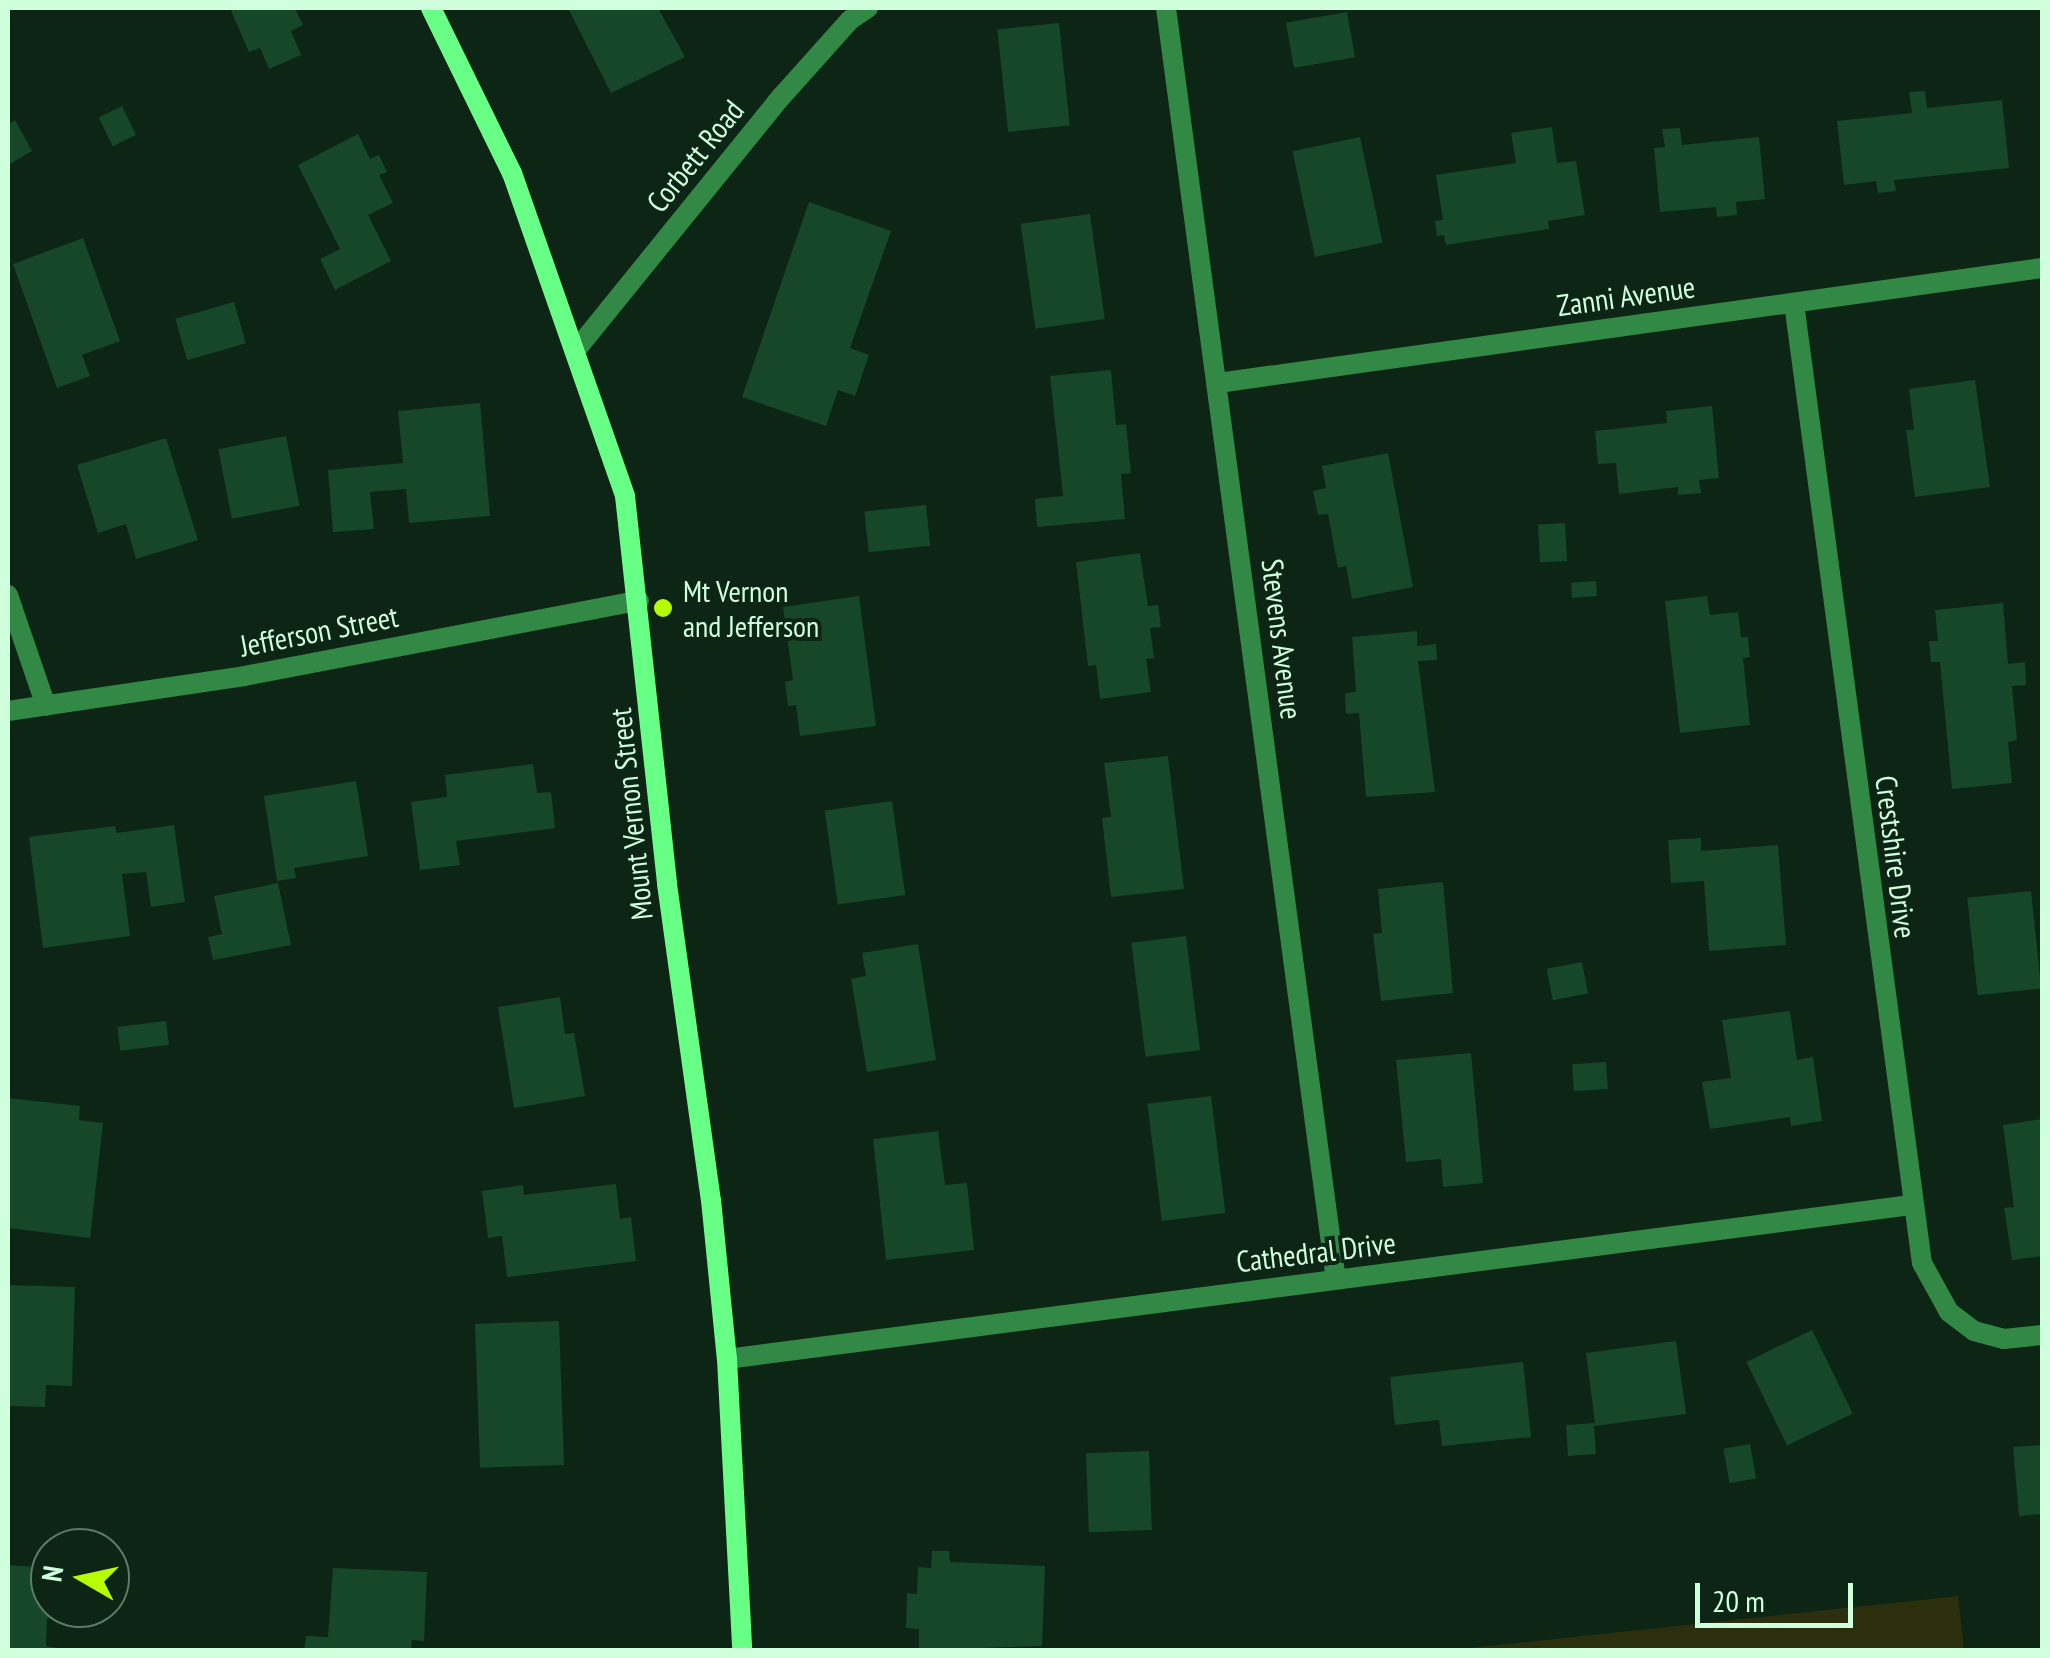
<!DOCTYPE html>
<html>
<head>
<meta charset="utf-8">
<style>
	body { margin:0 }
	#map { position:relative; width:2050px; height:1658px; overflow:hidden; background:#0c2515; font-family:"PT Sans Narrow",sans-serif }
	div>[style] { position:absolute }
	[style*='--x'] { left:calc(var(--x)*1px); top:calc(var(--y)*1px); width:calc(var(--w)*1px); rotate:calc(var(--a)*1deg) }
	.green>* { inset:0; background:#2b2f0e }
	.building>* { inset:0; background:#164729; transform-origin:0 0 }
	.minor>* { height:20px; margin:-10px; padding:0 10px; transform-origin:10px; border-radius:10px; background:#328845 }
	.secondary>* { height:20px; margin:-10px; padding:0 10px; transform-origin:10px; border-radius:10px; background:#67ff85 }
	.dots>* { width:28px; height:28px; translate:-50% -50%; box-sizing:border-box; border:5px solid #0c2515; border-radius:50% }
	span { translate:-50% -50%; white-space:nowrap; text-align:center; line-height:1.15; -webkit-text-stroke:8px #0c2515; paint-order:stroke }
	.street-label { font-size:30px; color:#d0ffdd }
	.poi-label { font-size:30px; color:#d0ffdd }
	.left { translate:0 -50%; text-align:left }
	.frame { position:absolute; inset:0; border:10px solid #d0ffdd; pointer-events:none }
	.north { position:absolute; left:30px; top:1528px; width:100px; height:100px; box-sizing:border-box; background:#0c2515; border:2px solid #5a7c65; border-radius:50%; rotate:279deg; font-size:28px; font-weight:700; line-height:40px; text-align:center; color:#d0ffdd }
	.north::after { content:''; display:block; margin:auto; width:35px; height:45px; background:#b6fb00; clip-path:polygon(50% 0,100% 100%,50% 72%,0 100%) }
	.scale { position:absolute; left:1695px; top:1583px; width:158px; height:45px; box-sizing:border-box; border:5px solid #d0ffdd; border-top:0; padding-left:12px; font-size:30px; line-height:35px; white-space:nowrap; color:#d0ffdd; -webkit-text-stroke:8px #0c2515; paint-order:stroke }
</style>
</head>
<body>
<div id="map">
	<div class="green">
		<i style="clip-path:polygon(1958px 1596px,1964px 1650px,1451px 1650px)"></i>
	</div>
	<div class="building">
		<i style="clip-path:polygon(230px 8px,295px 8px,303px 25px,291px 31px,301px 55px,269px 69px,260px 48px,249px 52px)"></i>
		<i style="clip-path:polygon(568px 8px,658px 8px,685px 57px,611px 93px)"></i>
		<i style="left:1347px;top:12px;width:46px;height:62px;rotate:80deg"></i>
		<i style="left:1059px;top:23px;width:103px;height:62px;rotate:84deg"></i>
		<i style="clip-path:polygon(1925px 91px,1927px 108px,2002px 100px,2009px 168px,1894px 180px,1896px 191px,1878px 193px,1876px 181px,1844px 185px,1837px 121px,1912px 113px,1909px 92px)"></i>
		<i style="left:122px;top:106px;width:32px;height:26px;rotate:64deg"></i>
		<i style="clip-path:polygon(15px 120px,32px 151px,8px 165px,8px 125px)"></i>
		<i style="clip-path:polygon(1552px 127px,1557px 163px,1576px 161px,1585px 215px,1548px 221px,1549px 229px,1446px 245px,1444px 235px,1437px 236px,1435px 221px,1443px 220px,1436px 175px,1516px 163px,1511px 133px)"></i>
		<i style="clip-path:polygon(1680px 128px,1682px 145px,1759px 137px,1765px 199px,1736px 202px,1737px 215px,1717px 217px,1716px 207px,1660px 212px,1654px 148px,1665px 147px,1662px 129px)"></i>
		<i style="clip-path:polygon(358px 134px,370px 159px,379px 155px,387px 172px,379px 175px,393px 203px,368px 215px,391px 261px,335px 290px,320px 259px,340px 249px,298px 165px)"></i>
		<i style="left:1360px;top:137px;width:108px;height:69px;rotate:78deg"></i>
		<i style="clip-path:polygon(809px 202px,891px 231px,850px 348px,869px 355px,855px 396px,838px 390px,826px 426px,742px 397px)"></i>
		<i style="left:1090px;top:214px;width:106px;height:70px;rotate:82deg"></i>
		<i style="clip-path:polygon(83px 238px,120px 341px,82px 355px,90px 376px,57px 388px,13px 264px)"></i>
		<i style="left:234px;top:302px;width:43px;height:61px;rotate:74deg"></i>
		<i style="clip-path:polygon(1111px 370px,1116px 425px,1126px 424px,1131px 473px,1121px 474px,1125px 519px,1037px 527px,1035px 499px,1063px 496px,1050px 376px)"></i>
		<i style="clip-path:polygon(1975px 380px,1990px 487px,1915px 497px,1906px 430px,1914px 430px,1909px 389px)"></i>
		<i style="clip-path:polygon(480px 403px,490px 516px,409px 523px,406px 489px,370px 492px,374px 529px,333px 532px,328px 470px,403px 463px,398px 411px)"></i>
		<i style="clip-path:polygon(1712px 406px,1719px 478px,1699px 480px,1701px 493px,1678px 495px,1678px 487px,1619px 494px,1616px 463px,1598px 464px,1595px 431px,1667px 423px,1666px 411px)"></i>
		<i style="left:286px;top:436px;width:71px;height:69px;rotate:79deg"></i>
		<i style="clip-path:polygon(166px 438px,198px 540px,136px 559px,126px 524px,98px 533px,77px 465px)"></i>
		<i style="clip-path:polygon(1388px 453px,1413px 587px,1352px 599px,1346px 566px,1338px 568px,1328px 514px,1318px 515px,1313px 491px,1326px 488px,1322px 466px)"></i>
		<i style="left:926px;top:505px;width:41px;height:62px;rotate:84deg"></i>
		<i style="left:1565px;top:523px;width:38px;height:27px;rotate:87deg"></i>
		<i style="clip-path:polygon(1140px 553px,1148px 606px,1158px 605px,1161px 627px,1150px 628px,1154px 658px,1146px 659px,1151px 692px,1100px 699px,1096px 665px,1088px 666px,1076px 562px)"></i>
		<i style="left:1596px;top:581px;width:15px;height:25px;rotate:86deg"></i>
		<i style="clip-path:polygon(859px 596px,876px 726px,800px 736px,796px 705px,788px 706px,785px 682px,793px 680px,783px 607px)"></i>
		<i style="clip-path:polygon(1707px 596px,1710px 615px,1738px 612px,1741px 637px,1748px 637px,1750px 657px,1743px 658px,1750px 725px,1680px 733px,1665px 601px)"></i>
		<i style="clip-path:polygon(2003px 603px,2008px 664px,2025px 662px,2026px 685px,2012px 686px,2017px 740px,2008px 742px,2012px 783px,1952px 789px,1940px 662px,1931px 662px,1929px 641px,1938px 641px,1935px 610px)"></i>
		<i style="clip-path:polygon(1417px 631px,1417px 646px,1436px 644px,1437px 660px,1418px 661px,1435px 792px,1366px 797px,1359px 713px,1346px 714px,1345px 693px,1356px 692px,1352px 637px)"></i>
		<i style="clip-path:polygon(1168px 756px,1184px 889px,1111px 897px,1102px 818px,1111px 817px,1104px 763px)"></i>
		<i style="clip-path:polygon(533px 764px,537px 793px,551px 792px,555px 828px,456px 841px,460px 865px,420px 870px,411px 802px,447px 797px,445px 775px)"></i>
		<i style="clip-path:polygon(356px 781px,368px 856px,294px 868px,296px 878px,277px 881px,264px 796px)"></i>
		<i style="left:892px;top:801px;width:95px;height:68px;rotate:82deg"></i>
		<i style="clip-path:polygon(174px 825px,185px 902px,151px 907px,146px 872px,122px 874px,130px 936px,43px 948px,29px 837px,115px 826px,117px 833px)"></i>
		<i style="clip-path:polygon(1701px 838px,1701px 851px,1778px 845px,1786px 945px,1709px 951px,1704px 881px,1671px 883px,1668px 840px)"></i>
		<i style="clip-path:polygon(1443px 882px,1453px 993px,1381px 1001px,1373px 934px,1382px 933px,1378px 889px)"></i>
		<i style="clip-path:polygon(278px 883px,291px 945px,213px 960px,208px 937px,222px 934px,214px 896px)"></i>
		<i style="left:2031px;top:891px;width:98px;height:64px;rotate:84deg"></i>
		<i style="left:1186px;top:936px;width:115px;height:55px;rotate:83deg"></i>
		<i style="clip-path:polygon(918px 944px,936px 1060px,867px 1072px,851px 979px,866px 976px,862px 953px)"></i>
		<i style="left:1582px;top:962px;width:32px;height:36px;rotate:79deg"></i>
		<i style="clip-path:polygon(560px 997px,565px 1034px,574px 1033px,585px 1096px,514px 1108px,498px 1007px)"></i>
		<i style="clip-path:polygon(1790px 1011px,1797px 1060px,1813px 1057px,1822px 1121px,1791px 1126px,1790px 1117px,1710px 1129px,1702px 1082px,1731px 1078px,1722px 1020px)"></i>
		<i style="left:166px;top:1021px;width:24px;height:49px;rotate:83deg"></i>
		<i style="clip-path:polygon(1471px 1053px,1483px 1183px,1443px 1187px,1441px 1159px,1406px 1162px,1396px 1060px)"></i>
		<i style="left:1606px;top:1062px;width:27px;height:34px;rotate:86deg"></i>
		<i style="left:1211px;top:1096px;width:118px;height:64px;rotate:83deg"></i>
		<i style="clip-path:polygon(8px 1098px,80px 1106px,79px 1120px,103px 1123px,90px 1238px,8px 1228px)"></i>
		<i style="clip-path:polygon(2042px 1119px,2042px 1256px,2012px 1260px,2004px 1208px,2014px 1207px,2003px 1125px)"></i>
		<i style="clip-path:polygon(938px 1131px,945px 1185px,967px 1183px,974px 1250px,886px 1260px,873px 1139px)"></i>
		<i style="clip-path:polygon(616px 1184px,620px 1219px,631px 1217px,636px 1261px,507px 1277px,502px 1236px,488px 1238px,482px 1191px,523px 1185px,524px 1195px)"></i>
		<i style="clip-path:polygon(8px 1285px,75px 1287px,72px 1386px,46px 1385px,45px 1407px,8px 1406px)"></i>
		<i style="left:559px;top:1321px;width:144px;height:84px;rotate:88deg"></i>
		<i style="left:1812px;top:1330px;width:93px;height:73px;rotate:64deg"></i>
		<i style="clip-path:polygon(1676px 1341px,1686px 1414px,1594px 1426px,1596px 1454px,1568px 1456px,1566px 1425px,1595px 1423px,1586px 1353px)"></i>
		<i style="clip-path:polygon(1523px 1362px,1531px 1437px,1442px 1446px,1439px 1420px,1395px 1425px,1390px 1377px)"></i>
		<i style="left:1750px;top:1444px;width:35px;height:27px;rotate:80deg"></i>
		<i style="clip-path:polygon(2042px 1445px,2042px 1514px,2019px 1516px,2013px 1447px)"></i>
		<i style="left:1149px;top:1451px;width:79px;height:63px;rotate:88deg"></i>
		<i style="clip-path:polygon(932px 1551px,949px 1551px,950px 1562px,1045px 1566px,1042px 1646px,919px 1650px,919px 1629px,906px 1628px,907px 1593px,917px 1594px,918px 1567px,931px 1568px)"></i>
		<i style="clip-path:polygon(8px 1565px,50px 1568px,50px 1608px,69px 1608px,68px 1619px,47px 1618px,46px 1646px,68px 1650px,8px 1650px)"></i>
		<i style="clip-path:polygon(333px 1568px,427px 1572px,424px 1641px,412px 1640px,411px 1650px,304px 1650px,306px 1636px,328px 1637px)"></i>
	</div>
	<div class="minor">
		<i style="--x:1166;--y:8;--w:1283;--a:82.39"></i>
		<i style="--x:1794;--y:303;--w:968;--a:82.41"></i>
		<i style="--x:1922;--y:1263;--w:56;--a:61.1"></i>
		<i style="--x:1949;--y:1312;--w:31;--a:37"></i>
		<i style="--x:1974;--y:1331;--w:31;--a:15"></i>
		<i style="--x:2004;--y:1339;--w:38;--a:-6"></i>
		<i style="--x:576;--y:350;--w:327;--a:-51"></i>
		<i style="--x:782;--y:96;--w:102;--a:-48.2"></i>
		<i style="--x:850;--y:20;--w:22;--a:-34"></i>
		<i style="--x:1218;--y:383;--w:832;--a:-7.95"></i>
		<i style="--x:8;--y:595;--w:117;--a:71.1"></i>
		<i style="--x:8;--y:711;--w:239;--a:-8.4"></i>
		<i style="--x:244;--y:676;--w:402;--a:-10.8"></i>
		<i style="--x:727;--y:1359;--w:1194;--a:-7.41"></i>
	</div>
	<div class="secondary">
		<i style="--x:431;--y:8;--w:184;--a:63.9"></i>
		<i style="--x:512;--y:173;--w:342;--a:70.7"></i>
		<i style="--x:625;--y:496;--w:390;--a:83.8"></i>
		<i style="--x:667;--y:884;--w:319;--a:82.1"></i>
		<i style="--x:711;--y:1200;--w:160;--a:84.3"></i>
		<i style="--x:727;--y:1359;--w:291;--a:87"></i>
	</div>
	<div class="dots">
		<i style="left:663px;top:608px;background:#b6fb00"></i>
	</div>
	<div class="street-label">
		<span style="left:695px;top:156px;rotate:-51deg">Corbett Road</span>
		<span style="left:1626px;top:296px;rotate:-8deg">Zanni Avenue</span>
		<span style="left:319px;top:631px;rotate:-11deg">Jefferson Street</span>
		<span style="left:1282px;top:639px;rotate:83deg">Stevens Avenue</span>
		<span style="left:631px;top:814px;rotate:-96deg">Mount Vernon Street</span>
		<span style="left:1896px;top:857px;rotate:83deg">Crestshire Drive</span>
		<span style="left:1316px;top:1252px;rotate:-7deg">Cathedral Drive</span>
	</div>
	<div class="poi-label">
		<span class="left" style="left:683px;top:608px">Mt Vernon<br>and Jefferson</span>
	</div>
	<div class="frame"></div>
	<div class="north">N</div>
	<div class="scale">20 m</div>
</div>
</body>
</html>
